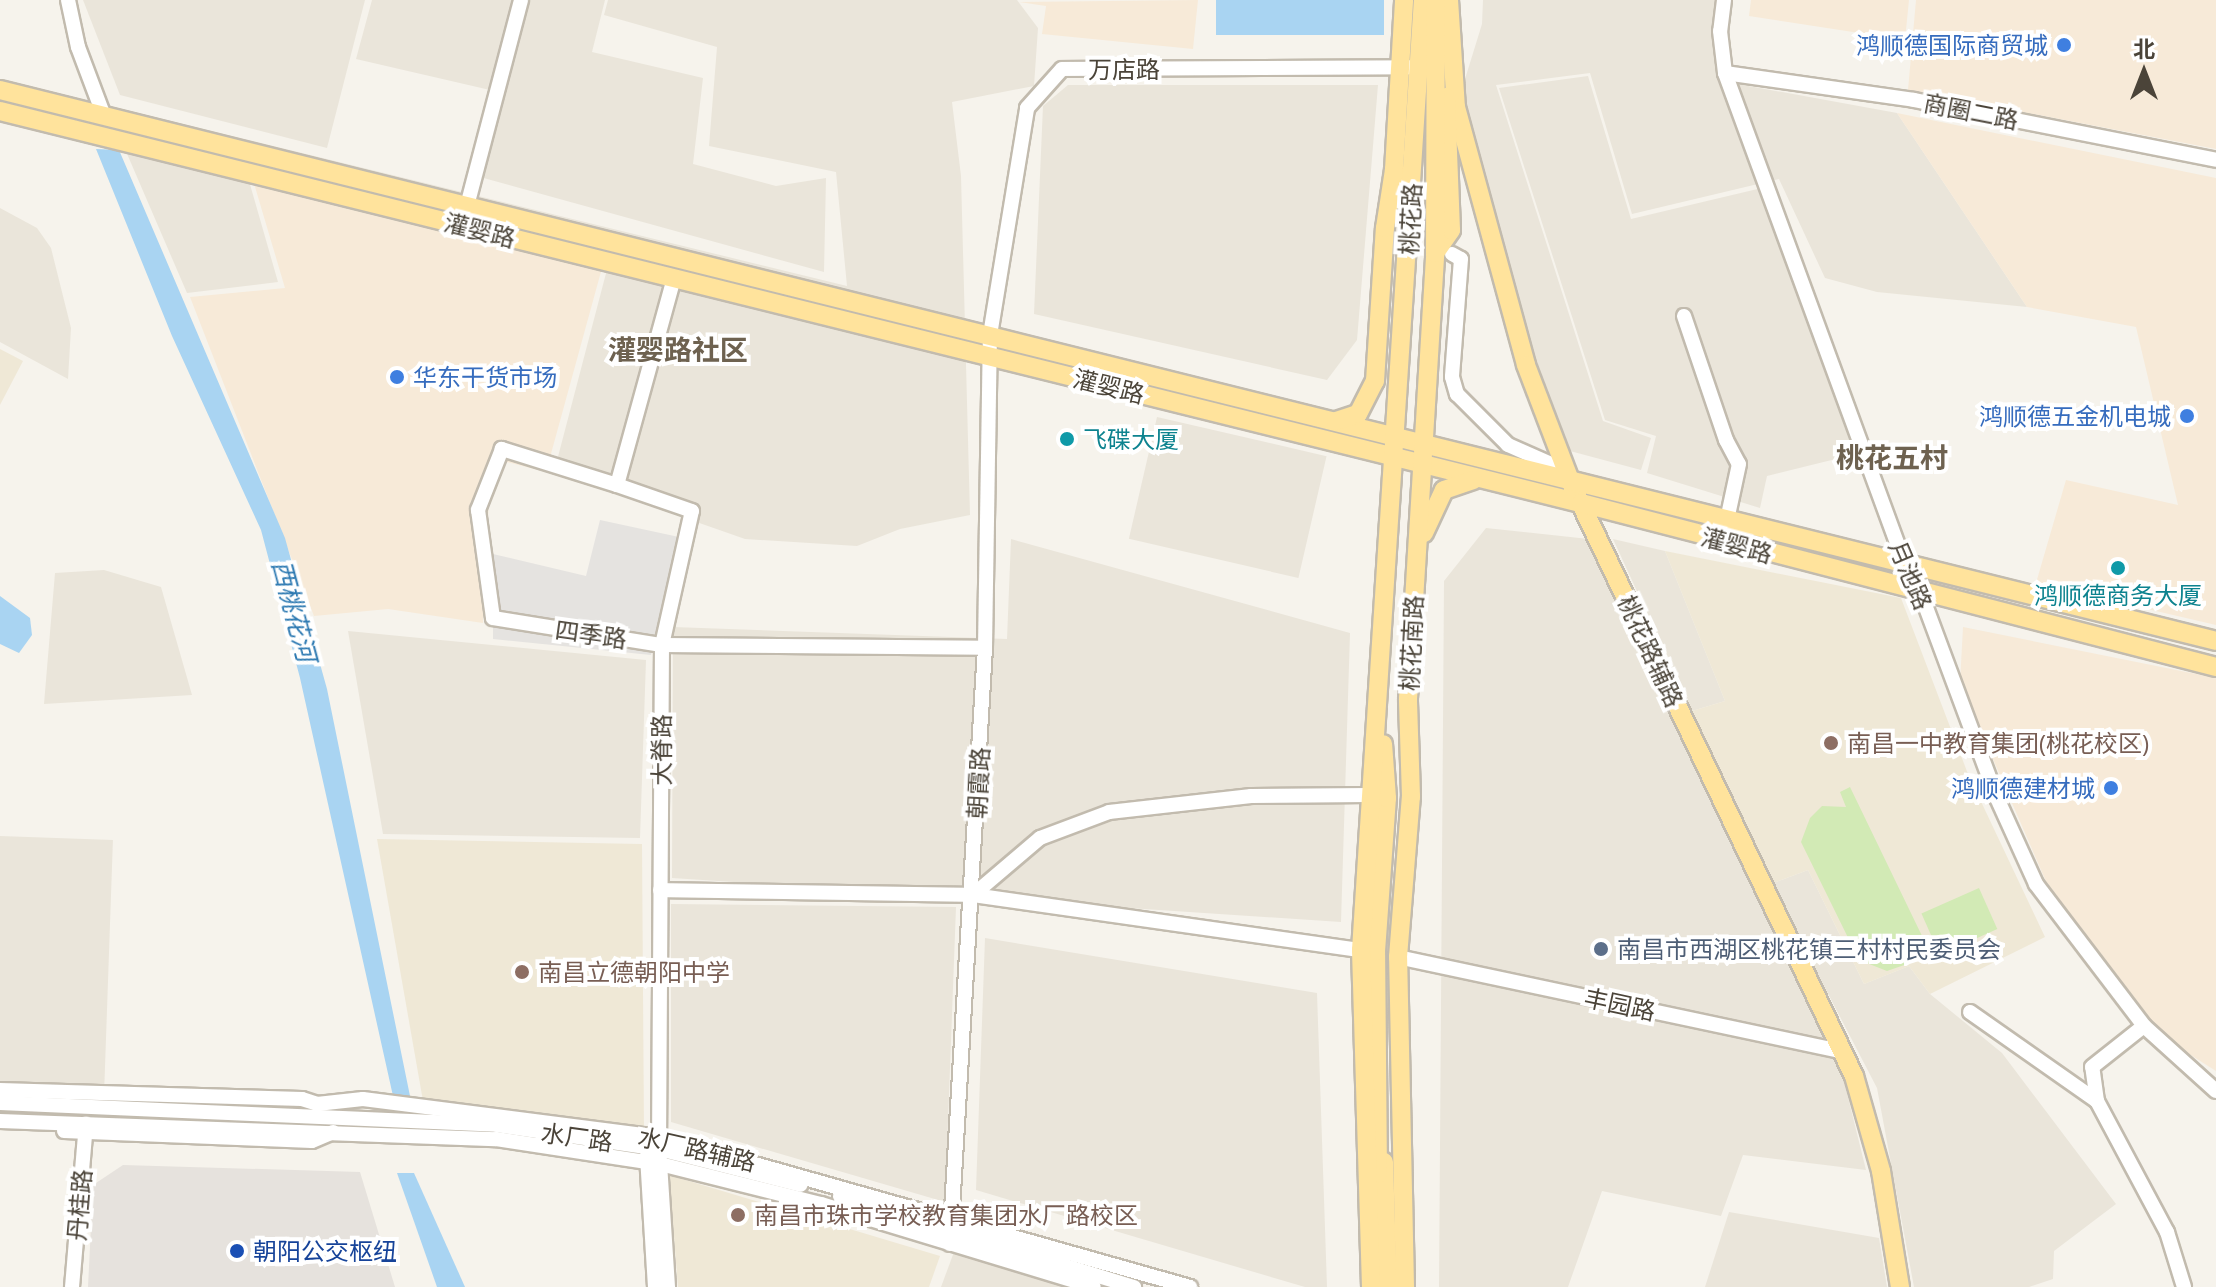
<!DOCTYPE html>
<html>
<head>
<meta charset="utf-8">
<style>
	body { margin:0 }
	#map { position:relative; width:2216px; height:1287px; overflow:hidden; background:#f6f3ec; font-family:"Open Sans","Noto Sans SC",sans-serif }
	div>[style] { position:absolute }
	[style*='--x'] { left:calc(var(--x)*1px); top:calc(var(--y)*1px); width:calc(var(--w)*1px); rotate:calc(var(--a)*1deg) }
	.residential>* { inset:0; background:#eae5da; transform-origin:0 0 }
	.commercial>* { inset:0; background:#f7ead8 }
	.industrial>* { inset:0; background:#e6e2dd }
	.education>* { inset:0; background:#efe8d6 }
	.green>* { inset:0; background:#d2eab5; transform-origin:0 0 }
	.parking>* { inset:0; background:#e5e3e0 }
	.water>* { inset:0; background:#a9d4f2; transform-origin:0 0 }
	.roads { filter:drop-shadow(2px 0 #c2bbae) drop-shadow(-2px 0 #c2bbae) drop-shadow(0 2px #c2bbae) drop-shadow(0 -2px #c2bbae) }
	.minor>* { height:14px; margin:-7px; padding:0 7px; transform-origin:7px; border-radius:7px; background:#fff }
	.major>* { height:18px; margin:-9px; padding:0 9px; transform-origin:9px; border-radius:9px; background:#ffe39c }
	.dots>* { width:22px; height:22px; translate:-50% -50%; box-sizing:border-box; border:4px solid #fff; border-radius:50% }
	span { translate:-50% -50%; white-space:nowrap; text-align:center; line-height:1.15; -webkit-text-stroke:8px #fff; paint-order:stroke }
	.shop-label { font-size:24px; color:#366cbe }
	.right { translate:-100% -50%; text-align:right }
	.left { translate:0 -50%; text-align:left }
	.street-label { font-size:24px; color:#4b4439 }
	.culture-label { font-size:24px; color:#0d838f }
	.education-label { font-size:24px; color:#785e54 }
	.service-label { font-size:24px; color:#4e5e75 }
	.transit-label { font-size:24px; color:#164399 }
	.water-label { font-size:26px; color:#2e7ab2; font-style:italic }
	.quarter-label { font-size:28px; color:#6e6250; font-weight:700 }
	.north { position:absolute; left:2104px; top:32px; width:80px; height:80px; -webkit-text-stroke:6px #fff; paint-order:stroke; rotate:0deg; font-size:22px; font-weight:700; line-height:32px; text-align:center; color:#4b4439 }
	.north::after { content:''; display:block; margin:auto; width:28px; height:36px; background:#4b4439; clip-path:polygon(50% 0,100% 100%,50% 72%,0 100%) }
</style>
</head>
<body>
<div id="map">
	<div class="residential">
		<i style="clip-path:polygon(83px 0,365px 0,327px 148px,120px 95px)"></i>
		<i style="clip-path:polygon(372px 0,605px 0,592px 52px,703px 78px,693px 164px,776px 186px,826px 178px,824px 272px,469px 174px,490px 90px,356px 59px)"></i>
		<i style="clip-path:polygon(608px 0,1017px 0,1038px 28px,1034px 86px,952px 102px,961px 176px,970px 515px,900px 529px,857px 546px,745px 539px,554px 472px,610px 258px,245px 167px,278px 282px,187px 293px,106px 105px,847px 286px,836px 172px,709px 146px,717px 47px,604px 15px)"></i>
		<i style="clip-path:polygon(1483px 0,1728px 0,1724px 37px,1732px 83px,1897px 113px,2027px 307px,1877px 292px,1825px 278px,1779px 179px,1632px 214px,1590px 73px,1496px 85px,1603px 421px,1651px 438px,1641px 470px,1570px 451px,1533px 363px,1461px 92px,1482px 24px)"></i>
		<i style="clip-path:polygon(1588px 76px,1631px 219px,1766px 187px,1860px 453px,1767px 476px,1760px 508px,1647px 473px,1656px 436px,1605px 420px,1499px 88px)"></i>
		<i style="clip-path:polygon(1068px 85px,1378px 85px,1357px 340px,1327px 380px,1034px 314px,1043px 106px)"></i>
		<i style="clip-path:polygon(0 208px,37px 228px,51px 248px,71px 328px,68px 379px,0 342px)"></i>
		<i style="left:1157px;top:417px;width:174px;height:125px;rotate:13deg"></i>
		<i style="clip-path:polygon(1486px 528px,1598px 540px,1839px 1061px,1866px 1170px,1743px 1155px,1721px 1216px,1602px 1191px,1568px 1287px,1439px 1287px,1444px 581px)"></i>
		<i style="clip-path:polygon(1011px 539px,1350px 633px,1341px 922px,672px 878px,673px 627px,1007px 639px)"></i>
		<i style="clip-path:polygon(1613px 539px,1665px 551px,1725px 701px,1692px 711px)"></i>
		<i style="clip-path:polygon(104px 570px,161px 587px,192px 695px,44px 704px,55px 573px)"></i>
		<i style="clip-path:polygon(348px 631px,646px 660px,640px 838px,383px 834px)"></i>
		<i style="left:0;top:836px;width:113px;height:248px;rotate:2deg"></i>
		<i style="clip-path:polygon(1808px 870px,1864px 984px,1909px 966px,1930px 994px,2002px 1053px,2116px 1204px,2054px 1251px,2053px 1279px,2029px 1287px,1914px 1287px,1877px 1088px,1771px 884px)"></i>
		<i style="clip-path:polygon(671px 904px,956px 907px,945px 1202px,671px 1122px)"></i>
		<i style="clip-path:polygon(985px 938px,1317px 993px,1327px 1287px,1305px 1287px,976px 1190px)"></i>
		<i style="clip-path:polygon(1729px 1212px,1879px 1238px,1887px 1287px,1705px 1287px)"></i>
		<i style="clip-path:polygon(954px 1252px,1073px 1287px,941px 1287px)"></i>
	</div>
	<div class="commercial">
		<i style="clip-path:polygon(1198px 0,1193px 49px,1042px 34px,1046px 6px,1019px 2px)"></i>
		<i style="clip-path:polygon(1751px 0,1909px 0,1905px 40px,1749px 16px)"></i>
		<i style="clip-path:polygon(1916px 0,2216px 0,2216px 149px,1908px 90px)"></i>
		<i style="clip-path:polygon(1897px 113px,2216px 178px,2216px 625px,2036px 583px,2066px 480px,2178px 505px,2136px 327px,2027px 307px)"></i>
		<i style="clip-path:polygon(253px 180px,602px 268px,546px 472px,491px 458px,483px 623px,388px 609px,314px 616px,190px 297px,285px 288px)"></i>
		<i style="clip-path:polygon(1963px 627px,2216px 678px,2216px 1071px,2162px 1037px,2051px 893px,1960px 683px)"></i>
	</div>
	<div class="industrial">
		<i style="clip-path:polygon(123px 1165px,360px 1172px,395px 1287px,88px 1287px,93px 1185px)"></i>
	</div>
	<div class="education">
		<i style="clip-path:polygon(0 349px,23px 361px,0 405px)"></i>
		<i style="clip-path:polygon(1665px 551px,1901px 598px,1968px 774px,2045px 937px,1930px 994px,1909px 966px,1864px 984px,1808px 870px,1771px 884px,1692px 711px,1725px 701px)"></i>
		<i style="clip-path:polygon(377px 839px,642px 844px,644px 1134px,423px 1101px)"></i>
		<i style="clip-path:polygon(669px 1175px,940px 1256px,929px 1287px,678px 1287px)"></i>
	</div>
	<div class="green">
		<i style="clip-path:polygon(1850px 787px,1923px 938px,1922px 954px,1913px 962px,1887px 971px,1859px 960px,1801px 842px,1810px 818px,1822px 806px,1846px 807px,1840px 792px)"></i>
		<i style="left:1979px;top:888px;width:45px;height:63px;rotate:66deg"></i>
	</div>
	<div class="parking">
		<i style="clip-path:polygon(600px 520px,679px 537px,651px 655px,493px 639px,493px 554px,586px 576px)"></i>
	</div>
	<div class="water">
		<i style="left:1216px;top:0;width:168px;height:35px"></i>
		<i style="clip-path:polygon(96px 149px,119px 150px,285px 538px,327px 689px,410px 1096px,393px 1096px,300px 678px,261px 530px,172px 336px)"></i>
		<i style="clip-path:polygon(0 596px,30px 618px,32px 635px,19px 653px,0 644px)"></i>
		<i style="clip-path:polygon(397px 1173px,414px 1173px,465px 1287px,437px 1287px)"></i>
	</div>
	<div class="roads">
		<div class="minor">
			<i style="--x:68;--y:0;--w:48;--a:78"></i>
			<i style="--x:78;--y:47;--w:74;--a:69.4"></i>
			<i style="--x:1724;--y:0;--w:31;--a:97"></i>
			<i style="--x:1720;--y:31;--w:42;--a:83.2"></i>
			<i style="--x:1725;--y:73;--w:521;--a:69.89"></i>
			<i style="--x:1904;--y:562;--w:36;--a:62"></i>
			<i style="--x:1921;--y:594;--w:218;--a:69.6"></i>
			<i style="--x:1997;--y:798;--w:94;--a:65.6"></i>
			<i style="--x:2036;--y:884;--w:178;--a:52.7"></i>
			<i style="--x:2144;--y:1026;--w:97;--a:42.1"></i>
			<i style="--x:1725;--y:73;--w:191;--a:8.1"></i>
			<i style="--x:1914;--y:100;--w:308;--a:11.2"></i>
			<i style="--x:467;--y:206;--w:213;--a:-75.3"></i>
			<i style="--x:1452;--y:254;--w:10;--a:29"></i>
			<i style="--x:1461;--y:259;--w:118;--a:94.4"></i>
			<i style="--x:1452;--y:377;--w:18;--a:74"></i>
			<i style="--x:1457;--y:394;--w:72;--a:45"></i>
			<i style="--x:1508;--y:445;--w:64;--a:23.8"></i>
			<i style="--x:1684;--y:316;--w:131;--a:71.3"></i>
			<i style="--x:1726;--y:440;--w:27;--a:62"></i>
			<i style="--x:1739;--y:464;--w:57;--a:102.1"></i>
			<i style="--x:617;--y:485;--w:121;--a:-162.6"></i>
			<i style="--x:502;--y:449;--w:66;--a:111.5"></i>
			<i style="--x:478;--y:510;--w:109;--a:82.1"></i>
			<i style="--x:493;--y:618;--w:171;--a:9.1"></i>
			<i style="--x:662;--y:645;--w:323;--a:0.5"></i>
			<i style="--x:660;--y:890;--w:313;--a:0.9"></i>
			<i style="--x:973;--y:895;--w:392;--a:8.1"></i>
			<i style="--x:973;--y:895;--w:88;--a:-40.4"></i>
			<i style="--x:1040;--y:838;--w:74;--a:-20.6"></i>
			<i style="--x:1109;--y:812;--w:143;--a:-6.4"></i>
			<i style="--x:1251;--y:796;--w:118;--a:-0.5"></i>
			<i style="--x:1398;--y:957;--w:454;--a:12"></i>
			<i style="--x:1970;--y:1012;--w:155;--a:35"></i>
			<i style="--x:2097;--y:1101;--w:149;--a:61.9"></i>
			<i style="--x:2167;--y:1232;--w:58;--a:72.8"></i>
			<i style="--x:0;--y:1090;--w:302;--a:1.7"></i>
			<i style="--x:302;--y:1099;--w:16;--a:18"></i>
			<i style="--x:317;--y:1104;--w:46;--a:-6.2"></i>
			<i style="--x:363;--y:1099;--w:298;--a:7.3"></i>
			<i style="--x:659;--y:1137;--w:552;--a:15.77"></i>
			<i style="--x:2097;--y:1101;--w:34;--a:-98"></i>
			<i style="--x:2092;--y:1067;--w:66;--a:-38.3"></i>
			<i style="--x:0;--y:1103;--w:497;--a:2.5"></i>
			<i style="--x:497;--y:1125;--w:164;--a:8.4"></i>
			<i style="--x:659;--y:1149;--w:146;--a:14.2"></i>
			<i style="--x:0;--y:1121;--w:496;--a:2.1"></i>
			<i style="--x:496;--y:1139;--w:166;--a:8.7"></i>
			<i style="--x:660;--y:1164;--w:166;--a:14"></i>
			<i style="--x:821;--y:1204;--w:285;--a:16.9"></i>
			<i style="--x:64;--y:1131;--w:248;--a:2.3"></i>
			<i style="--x:312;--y:1141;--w:23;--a:-23"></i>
			<i style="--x:647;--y:1156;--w:131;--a:86.5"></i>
			<i style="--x:840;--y:1196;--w:308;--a:17.2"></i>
			<i style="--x:950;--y:1244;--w:597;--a:-86.64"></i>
			<i style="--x:985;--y:648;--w:313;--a:-89.1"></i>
			<i style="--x:990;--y:335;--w:230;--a:-80.7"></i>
			<i style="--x:1027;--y:108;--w:52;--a:-48.1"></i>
			<i style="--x:1062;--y:69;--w:348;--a:-0.3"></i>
			<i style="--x:72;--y:1287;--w:164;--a:-85.1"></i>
			<i style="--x:668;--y:1287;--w:138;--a:-93.7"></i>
			<i style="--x:659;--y:1149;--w:504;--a:-89.66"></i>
			<i style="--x:662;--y:645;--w:137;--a:-77.4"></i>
			<i style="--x:692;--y:511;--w:79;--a:-160.9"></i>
			<i style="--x:617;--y:485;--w:215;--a:-74.6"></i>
		</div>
		<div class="major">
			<i style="--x:1449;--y:0;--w:107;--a:86.3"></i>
			<i style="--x:1456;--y:107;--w:267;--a:74.8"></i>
			<i style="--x:1526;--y:365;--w:126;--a:69.1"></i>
			<i style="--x:1571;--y:483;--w:657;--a:64.49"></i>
			<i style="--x:1854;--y:1076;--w:99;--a:74.1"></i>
			<i style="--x:1881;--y:1171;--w:118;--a:80.7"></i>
			<i style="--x:0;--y:90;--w:2283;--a:13.96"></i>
			<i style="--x:0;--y:111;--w:1629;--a:13.93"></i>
			<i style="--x:1581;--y:503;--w:656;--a:14.48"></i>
			<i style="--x:1398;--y:180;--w:11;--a:-112"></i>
			<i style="--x:1394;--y:170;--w:170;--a:-86.6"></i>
			<i style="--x:1435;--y:253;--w:28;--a:-55"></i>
			<i style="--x:1451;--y:230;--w:133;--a:-92.2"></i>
			<i style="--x:1336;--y:421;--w:23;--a:-18"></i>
			<i style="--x:1358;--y:414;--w:37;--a:-63"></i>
			<i style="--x:1375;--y:381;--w:153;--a:-86.3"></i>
			<i style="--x:1385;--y:228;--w:59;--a:-81.2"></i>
			<i style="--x:1424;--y:533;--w:47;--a:-65.1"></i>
			<i style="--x:1444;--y:490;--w:31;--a:-19"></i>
			<i style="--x:1384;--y:1162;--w:125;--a:88.2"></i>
			<i style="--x:1378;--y:1174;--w:223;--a:-90.5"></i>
			<i style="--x:1376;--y:951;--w:153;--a:-85.9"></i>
			<i style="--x:1387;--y:798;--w:54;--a:-94.2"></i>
			<i style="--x:1371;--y:1287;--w:337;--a:-91.7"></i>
			<i style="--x:1361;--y:950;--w:952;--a:-86.27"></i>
			<i style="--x:1405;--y:1287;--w:330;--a:-91.2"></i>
			<i style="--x:1398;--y:957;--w:161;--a:-85.4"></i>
			<i style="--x:1411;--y:797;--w:98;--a:-91.8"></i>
			<i style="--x:1408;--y:699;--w:447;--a:-86.5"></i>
			<i style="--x:1435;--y:253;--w:253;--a:-89.8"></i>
		</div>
	</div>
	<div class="dots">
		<i style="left:2064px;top:45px;background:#3f7fe0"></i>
		<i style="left:397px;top:377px;background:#3f7fe0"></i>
		<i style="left:2187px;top:416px;background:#3f7fe0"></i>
		<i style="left:1067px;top:439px;background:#0f9aa8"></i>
		<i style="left:2118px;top:568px;background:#0f9aa8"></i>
		<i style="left:1831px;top:743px;background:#8d6e63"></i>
		<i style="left:2111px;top:788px;background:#3f7fe0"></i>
		<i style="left:1601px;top:949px;background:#5c6f8a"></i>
		<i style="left:522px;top:972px;background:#8d6e63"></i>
		<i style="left:738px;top:1215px;background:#8d6e63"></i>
		<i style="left:237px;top:1251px;background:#1a4fb4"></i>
	</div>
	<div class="shop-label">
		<span class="right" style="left:2048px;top:45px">鸿顺德国际商贸城</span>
		<span class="left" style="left:413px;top:377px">华东干货市场</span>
		<span class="right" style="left:2171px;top:416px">鸿顺德五金机电城</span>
		<span class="right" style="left:2095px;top:788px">鸿顺德建材城</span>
	</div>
	<div class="street-label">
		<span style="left:1124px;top:69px">万店路</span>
		<span style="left:1971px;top:111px;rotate:11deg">商圈二路</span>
		<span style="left:1410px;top:219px;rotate:-87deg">桃花路</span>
		<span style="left:480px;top:230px;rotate:14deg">灌婴路</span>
		<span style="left:1109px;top:386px;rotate:14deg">灌婴路</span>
		<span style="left:1737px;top:545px;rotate:15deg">灌婴路</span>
		<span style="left:1911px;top:575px;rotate:67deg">月池路</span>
		<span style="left:591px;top:634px;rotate:8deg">四季路</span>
		<span style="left:1411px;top:643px;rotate:-87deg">桃花南路</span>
		<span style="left:1651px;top:651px;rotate:65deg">桃花路辅路</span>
		<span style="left:661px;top:750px;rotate:-90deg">大脊路</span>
		<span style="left:978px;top:783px;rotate:-87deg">朝霞路</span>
		<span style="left:1620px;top:1004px;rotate:12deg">丰园路</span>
		<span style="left:577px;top:1137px;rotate:8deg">水厂路</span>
		<span style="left:697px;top:1149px;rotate:13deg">水厂路辅路</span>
		<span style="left:79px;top:1205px;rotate:-85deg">丹桂路</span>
	</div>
	<div class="culture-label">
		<span class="left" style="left:1083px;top:439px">飞碟大厦</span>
		<span style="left:2118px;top:595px">鸿顺德商务大厦</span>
	</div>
	<div class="education-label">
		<span class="left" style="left:1847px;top:743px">南昌一中教育集团(桃花校区)</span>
		<span class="left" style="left:538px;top:972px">南昌立德朝阳中学</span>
		<span class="left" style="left:754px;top:1215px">南昌市珠市学校教育集团水厂路校区</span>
	</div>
	<div class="service-label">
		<span class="left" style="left:1617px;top:949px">南昌市西湖区桃花镇三村村民委员会</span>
	</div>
	<div class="transit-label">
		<span class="left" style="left:253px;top:1251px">朝阳公交枢纽</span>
	</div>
	<div class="water-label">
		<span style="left:294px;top:611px;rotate:75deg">西桃花河</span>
	</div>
	<div class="quarter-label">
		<span style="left:678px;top:349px">灌婴路社区</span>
		<span style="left:1892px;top:457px">桃花五村</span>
	</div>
	<div class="north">北</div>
</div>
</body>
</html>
